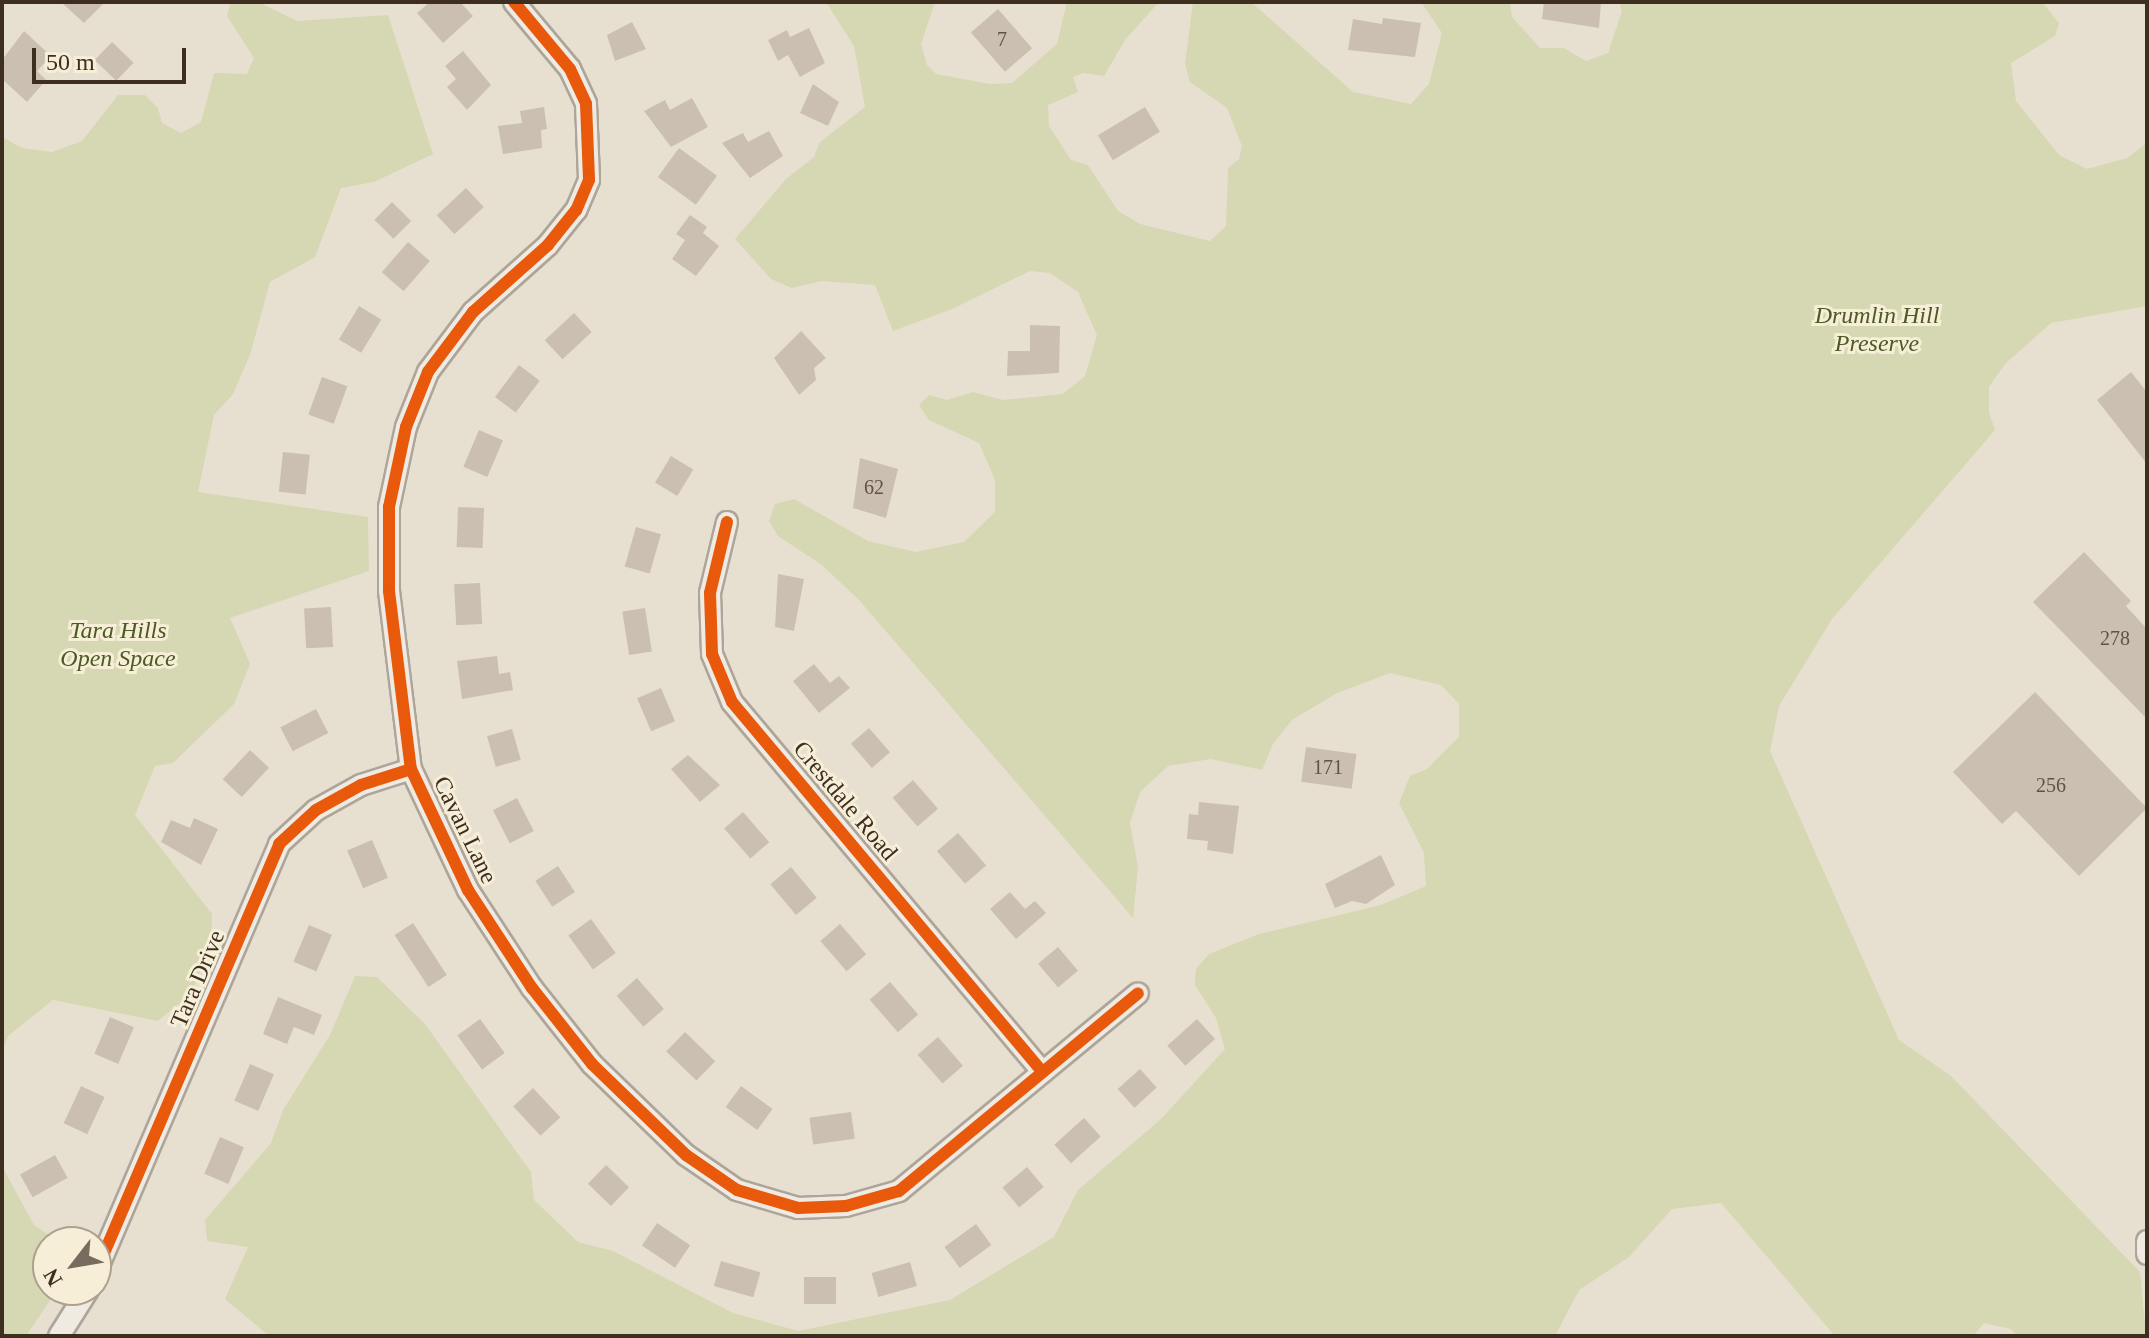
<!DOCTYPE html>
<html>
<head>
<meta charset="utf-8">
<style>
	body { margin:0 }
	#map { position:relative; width:2149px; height:1338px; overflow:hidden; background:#e7e0d1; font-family:Georgia,serif }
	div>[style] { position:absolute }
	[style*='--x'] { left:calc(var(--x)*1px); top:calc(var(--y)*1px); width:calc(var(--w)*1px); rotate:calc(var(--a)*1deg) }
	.green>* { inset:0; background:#d6d7b3 }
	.building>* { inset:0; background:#cbbfb2; transform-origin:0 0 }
	.roads { filter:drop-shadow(2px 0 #ada599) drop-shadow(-2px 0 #ada599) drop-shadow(0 2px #ada599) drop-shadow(0 -2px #ada599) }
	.minor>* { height:20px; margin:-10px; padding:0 10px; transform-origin:10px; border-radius:10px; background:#efebe3 }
	.cycleway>* { height:12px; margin:-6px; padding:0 6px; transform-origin:6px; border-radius:6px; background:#e8590c }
	span { translate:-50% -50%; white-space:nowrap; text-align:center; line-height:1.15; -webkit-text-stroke:6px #f7eed8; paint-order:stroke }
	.number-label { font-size:20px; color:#605244 }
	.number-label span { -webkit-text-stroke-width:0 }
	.park-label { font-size:24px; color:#4d5a26; font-style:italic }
	.street-label { font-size:24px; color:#3d2e20 }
	.frame { position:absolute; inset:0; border:4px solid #3d2e20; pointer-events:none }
	.north { position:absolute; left:32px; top:1226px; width:80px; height:80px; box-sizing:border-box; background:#f7eed8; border:2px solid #ada18e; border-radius:50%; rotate:239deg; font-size:22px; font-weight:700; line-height:32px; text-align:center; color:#3d2e20 }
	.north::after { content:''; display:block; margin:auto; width:28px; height:36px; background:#786c5e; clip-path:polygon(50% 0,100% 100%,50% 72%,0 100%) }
	.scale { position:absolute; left:32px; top:48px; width:154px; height:36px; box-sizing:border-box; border:4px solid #3d2e20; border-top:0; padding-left:10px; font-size:24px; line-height:28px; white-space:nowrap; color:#3d2e20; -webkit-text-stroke:6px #f7eed8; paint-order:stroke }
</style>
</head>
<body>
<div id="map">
	<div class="green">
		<i style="clip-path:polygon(231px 2px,258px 2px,297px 21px,388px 15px,433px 154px,374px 182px,341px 188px,315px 257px,270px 282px,250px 355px,233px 394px,214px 415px,198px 492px,368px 517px,369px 571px,230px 618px,250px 664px,234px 704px,173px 763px,155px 766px,135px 815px,212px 914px,211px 946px,186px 1006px,177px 1005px,158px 1021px,53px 1000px,8px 1036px,2px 1051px,4px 138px,22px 148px,52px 152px,82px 141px,118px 95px,145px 95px,158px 108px,162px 123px,181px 133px,201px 122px,214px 73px,247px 74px,254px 58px,227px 16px)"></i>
		<i style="clip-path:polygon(826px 2px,935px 2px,921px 44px,927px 65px,936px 74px,990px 84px,1012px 83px,1057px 44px,1067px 2px,1159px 2px,1125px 40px,1104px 76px,1083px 73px,1073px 77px,1078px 92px,1048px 105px,1049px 126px,1071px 160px,1088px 165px,1118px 211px,1140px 224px,1210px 241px,1226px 226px,1228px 168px,1239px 159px,1242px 146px,1227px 108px,1190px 82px,1185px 64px,1193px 2px,1251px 2px,1353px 92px,1411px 104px,1429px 84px,1442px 33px,1421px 2px,1510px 2px,1512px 17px,1540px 48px,1564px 48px,1586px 61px,1608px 53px,1622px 11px,1619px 2px,2042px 2px,2059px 23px,2055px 36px,2011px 63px,2016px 101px,2059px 155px,2087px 169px,2127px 158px,2147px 143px,2147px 306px,2051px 323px,2005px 364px,1989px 387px,1989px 412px,1995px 430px,1832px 619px,1779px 706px,1770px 751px,1899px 1040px,1951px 1076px,2140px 1272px,2146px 1336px,2017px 1336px,2011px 1329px,1984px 1323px,1973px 1336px,1835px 1336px,1721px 1203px,1672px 1209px,1629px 1257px,1579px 1290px,1555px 1336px,269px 1336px,225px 1299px,248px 1247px,207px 1241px,205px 1220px,271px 1143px,283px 1110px,330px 1035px,355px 976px,377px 977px,425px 1024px,531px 1172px,534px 1200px,578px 1242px,613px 1251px,733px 1313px,798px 1331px,950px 1300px,1054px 1237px,1078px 1190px,1161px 1119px,1225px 1049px,1216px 1018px,1195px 985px,1196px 969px,1209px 954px,1259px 934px,1381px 905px,1426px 886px,1424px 853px,1399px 803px,1410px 776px,1427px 769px,1459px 737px,1459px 704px,1441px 685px,1390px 673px,1337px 693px,1292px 720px,1273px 744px,1262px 770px,1211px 759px,1168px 766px,1140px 792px,1130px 823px,1138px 867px,1133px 918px,859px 600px,822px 565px,778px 536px,769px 521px,775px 504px,794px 499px,868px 541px,916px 552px,964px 542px,995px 512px,995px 480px,979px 443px,929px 420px,919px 405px,929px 395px,947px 400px,973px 392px,1003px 400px,1063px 394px,1085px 376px,1097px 335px,1078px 292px,1050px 273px,1030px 271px,952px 309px,893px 331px,875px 285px,822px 281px,792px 288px,771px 279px,735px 239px,786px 179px,814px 157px,820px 142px,865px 107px,854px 46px)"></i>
		<i style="clip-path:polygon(2px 1166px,34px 1225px,52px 1237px,45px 1285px,51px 1299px,26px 1336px,2px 1336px)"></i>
	</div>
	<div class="building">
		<i style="clip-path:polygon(61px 2px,105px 2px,84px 23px)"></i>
		<i style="clip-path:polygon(430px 2px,460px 2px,473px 16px,443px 43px,417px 13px)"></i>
		<i style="clip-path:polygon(1544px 2px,1601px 2px,1599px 28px,1542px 19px)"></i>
		<i style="left:998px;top:9px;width:52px;height:36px;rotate:49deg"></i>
		<i style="clip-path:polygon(1383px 18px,1421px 23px,1415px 57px,1348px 50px,1353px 19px,1382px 24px)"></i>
		<i style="clip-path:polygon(632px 22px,646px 49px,615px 61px,607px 35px)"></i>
		<i style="clip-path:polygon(809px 28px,825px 63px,800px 77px,788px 55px,778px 61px,768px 40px,787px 30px,790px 37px)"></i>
		<i style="clip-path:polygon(24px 31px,51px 56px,37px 71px,46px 80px,27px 102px,2px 79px,2px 60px)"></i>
		<i style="left:112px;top:42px;width:30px;height:25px;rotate:44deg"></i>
		<i style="clip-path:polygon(463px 51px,491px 85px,467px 110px,447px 87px,456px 79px,445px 66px)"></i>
		<i style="clip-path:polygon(813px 84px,839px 102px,828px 126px,800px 113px)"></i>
		<i style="clip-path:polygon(692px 98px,708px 127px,671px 147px,644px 111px,665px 100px,670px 110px)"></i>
		<i style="clip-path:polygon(544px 107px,547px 129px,541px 130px,542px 148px,503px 154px,498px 126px,522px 123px,520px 111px)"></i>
		<i style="left:1145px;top:107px;width:29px;height:55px;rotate:59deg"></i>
		<i style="clip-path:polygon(769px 131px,783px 156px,750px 178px,722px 143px,743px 133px,748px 142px)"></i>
		<i style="left:679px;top:148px;width:47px;height:36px;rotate:36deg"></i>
		<i style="left:466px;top:188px;width:26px;height:40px;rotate:47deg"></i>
		<i style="left:392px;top:202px;width:27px;height:25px;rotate:45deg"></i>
		<i style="clip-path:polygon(690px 215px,707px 227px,703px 233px,719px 246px,696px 276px,672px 259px,685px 240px,676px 234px)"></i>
		<i style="left:408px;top:242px;width:29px;height:40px;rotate:41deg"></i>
		<i style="left:359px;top:306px;width:26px;height:39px;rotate:31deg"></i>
		<i style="left:574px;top:313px;width:26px;height:40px;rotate:47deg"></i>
		<i style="clip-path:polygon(1030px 325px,1060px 326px,1059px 373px,1007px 376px,1008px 351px,1030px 351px)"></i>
		<i style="clip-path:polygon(801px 331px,826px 358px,814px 368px,816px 380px,799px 395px,774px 358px)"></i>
		<i style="left:519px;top:365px;width:26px;height:40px;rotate:37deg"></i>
		<i style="clip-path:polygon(2131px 372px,2147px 392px,2147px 464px,2097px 400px)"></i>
		<i style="left:322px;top:377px;width:27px;height:40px;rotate:20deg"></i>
		<i style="left:479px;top:430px;width:26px;height:40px;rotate:23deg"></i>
		<i style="left:283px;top:452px;width:27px;height:40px;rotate:6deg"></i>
		<i style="left:671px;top:456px;width:26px;height:31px;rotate:31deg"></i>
		<i style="clip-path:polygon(860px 458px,898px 469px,886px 518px,853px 508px)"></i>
		<i style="left:458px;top:507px;width:26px;height:40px;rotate:2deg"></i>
		<i style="left:636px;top:527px;width:26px;height:41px;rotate:16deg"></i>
		<i style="clip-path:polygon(2084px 552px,2131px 601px,2126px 606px,2147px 629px,2147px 719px,2033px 602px)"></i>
		<i style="clip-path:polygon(778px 574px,804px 579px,794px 631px,775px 627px)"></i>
		<i style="left:480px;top:583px;width:41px;height:26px;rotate:87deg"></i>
		<i style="left:331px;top:607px;width:40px;height:27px;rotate:87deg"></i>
		<i style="left:645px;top:608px;width:44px;height:23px;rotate:81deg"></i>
		<i style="clip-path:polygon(497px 656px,499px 674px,510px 672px,513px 690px,462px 699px,457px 661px)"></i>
		<i style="clip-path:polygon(814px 664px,830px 683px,839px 676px,850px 688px,819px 713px,793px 681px)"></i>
		<i style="left:661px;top:688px;width:36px;height:26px;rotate:67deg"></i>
		<i style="clip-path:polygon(2035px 692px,2147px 808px,2079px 876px,2016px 811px,2002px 824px,1953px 772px)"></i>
		<i style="left:316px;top:709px;width:27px;height:40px;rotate:63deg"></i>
		<i style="left:869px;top:728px;width:32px;height:24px;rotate:49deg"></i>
		<i style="left:512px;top:729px;width:32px;height:26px;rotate:74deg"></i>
		<i style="left:1306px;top:747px;width:51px;height:35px;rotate:8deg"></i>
		<i style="left:250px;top:750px;width:26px;height:40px;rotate:43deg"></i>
		<i style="clip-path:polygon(688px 755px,720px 785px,700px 802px,671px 769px)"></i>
		<i style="left:913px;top:780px;width:38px;height:27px;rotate:49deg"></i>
		<i style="left:517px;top:798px;width:37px;height:27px;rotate:63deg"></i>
		<i style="clip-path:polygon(1199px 802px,1239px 806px,1233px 854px,1207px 850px,1208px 841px,1187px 839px,1189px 814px,1198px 815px)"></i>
		<i style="left:743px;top:812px;width:40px;height:25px;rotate:49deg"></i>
		<i style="clip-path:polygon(194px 818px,218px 829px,201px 865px,161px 842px,171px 820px,190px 828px)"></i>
		<i style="left:958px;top:833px;width:43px;height:28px;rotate:49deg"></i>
		<i style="left:372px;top:840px;width:41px;height:27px;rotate:67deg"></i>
		<i style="clip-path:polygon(1381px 855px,1395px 885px,1366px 904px,1352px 901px,1335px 908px,1325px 884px)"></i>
		<i style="left:558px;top:866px;width:31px;height:27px;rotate:57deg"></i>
		<i style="left:791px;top:867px;width:40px;height:27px;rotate:50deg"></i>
		<i style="clip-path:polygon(1010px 892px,1025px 909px,1035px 901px,1046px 913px,1016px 939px,990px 909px)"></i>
		<i style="left:591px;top:919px;width:42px;height:28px;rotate:54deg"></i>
		<i style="left:413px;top:923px;width:62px;height:22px;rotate:57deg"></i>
		<i style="left:840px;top:924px;width:40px;height:26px;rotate:49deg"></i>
		<i style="left:309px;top:925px;width:25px;height:40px;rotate:23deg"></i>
		<i style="left:1058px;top:947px;width:31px;height:26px;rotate:50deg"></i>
		<i style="left:637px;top:978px;width:41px;height:27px;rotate:49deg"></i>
		<i style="left:890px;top:982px;width:43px;height:27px;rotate:49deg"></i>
		<i style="clip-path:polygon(278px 997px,322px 1015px,314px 1035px,294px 1027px,287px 1044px,263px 1034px)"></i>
		<i style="left:110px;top:1017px;width:26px;height:40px;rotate:23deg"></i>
		<i style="left:480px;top:1019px;width:42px;height:28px;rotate:54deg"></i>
		<i style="left:1197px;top:1019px;width:27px;height:40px;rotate:48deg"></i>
		<i style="left:685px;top:1032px;width:42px;height:27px;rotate:44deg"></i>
		<i style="left:938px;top:1037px;width:38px;height:27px;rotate:49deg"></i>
		<i style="left:250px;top:1064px;width:26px;height:40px;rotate:23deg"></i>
		<i style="left:1140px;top:1069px;width:25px;height:30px;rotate:48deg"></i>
		<i style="left:81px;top:1086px;width:26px;height:41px;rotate:25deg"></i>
		<i style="left:741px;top:1086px;width:39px;height:26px;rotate:36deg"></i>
		<i style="left:533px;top:1088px;width:40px;height:27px;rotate:47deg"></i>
		<i style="left:851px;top:1112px;width:27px;height:42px;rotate:82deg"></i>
		<i style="left:1084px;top:1118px;width:25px;height:40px;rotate:48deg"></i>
		<i style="left:220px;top:1137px;width:26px;height:40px;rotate:23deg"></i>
		<i style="left:55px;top:1155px;width:26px;height:40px;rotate:61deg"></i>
		<i style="left:606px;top:1165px;width:32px;height:26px;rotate:44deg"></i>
		<i style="left:1027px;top:1167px;width:26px;height:32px;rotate:50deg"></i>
		<i style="left:657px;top:1223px;width:40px;height:27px;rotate:34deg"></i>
		<i style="left:976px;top:1224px;width:26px;height:39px;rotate:54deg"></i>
		<i style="left:721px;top:1261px;width:41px;height:26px;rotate:16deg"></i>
		<i style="left:910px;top:1262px;width:25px;height:40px;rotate:74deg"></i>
		<i style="left:836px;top:1277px;width:27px;height:32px;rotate:90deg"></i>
	</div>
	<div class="roads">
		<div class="minor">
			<i style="--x:514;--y:2;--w:87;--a:50.1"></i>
			<i style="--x:570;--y:69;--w:38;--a:65"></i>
			<i style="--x:586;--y:104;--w:76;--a:87.7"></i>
			<i style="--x:589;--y:180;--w:33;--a:113"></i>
			<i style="--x:576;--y:210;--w:45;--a:128.7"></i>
			<i style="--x:548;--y:245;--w:101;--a:138.2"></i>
			<i style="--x:473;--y:312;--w:75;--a:126.9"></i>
			<i style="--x:428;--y:372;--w:59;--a:111.8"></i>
			<i style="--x:406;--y:427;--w:82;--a:102"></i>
			<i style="--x:389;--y:507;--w:84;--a:90"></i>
			<i style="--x:389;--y:591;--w:179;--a:83"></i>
			<i style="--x:411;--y:769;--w:134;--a:64.8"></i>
			<i style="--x:468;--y:890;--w:117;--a:56.9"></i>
			<i style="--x:532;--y:988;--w:97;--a:51.7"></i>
			<i style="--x:592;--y:1064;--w:131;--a:44.1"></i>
			<i style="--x:686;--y:1155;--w:62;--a:34.5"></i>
			<i style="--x:737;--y:1190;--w:64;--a:16.4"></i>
			<i style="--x:798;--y:1208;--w:48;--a:-2.4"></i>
			<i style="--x:846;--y:1206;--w:55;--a:-15.8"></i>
			<i style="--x:899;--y:1191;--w:310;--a:-39.6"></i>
			<i style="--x:727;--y:522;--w:73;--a:103.5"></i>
			<i style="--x:710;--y:593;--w:61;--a:88.1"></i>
			<i style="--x:712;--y:654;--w:52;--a:67.4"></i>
			<i style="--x:732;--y:702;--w:483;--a:50"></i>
			<i style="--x:2147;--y:1241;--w:13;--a:90"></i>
			<i style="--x:96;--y:1272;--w:465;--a:-66.8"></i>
			<i style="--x:279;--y:844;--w:50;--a:-42.6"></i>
			<i style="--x:316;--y:810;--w:51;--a:-29.1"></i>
			<i style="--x:361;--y:785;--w:52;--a:-17.7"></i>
			<i style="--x:59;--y:1336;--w:54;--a:-57.8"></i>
		</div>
	</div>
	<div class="cycleway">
		<i style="--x:514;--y:2;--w:87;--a:50.1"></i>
		<i style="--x:570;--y:69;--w:38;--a:65"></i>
		<i style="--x:586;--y:104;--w:76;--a:87.7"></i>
		<i style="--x:589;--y:180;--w:33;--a:113"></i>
		<i style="--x:576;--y:210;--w:45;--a:128.7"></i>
		<i style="--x:548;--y:245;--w:101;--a:138.2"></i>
		<i style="--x:473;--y:312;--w:75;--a:126.9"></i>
		<i style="--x:428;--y:372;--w:59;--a:111.8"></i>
		<i style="--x:406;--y:427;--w:82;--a:102"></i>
		<i style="--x:389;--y:507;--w:84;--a:90"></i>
		<i style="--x:389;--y:591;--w:179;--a:83"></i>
		<i style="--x:411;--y:769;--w:134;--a:64.8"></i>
		<i style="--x:468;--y:890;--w:117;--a:56.9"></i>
		<i style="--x:532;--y:988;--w:97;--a:51.7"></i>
		<i style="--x:592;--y:1064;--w:131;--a:44.1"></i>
		<i style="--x:686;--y:1155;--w:62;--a:34.5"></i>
		<i style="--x:737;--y:1190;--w:64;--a:16.4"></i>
		<i style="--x:798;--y:1208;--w:48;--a:-2.4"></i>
		<i style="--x:846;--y:1206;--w:55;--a:-15.8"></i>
		<i style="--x:899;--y:1191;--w:310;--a:-39.6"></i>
		<i style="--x:727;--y:522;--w:73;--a:103.5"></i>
		<i style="--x:710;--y:593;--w:61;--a:88.1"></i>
		<i style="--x:712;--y:654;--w:52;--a:67.4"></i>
		<i style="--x:732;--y:702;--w:483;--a:50"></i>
		<i style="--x:96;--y:1272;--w:465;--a:-66.8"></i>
		<i style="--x:279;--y:844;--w:50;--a:-42.6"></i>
		<i style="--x:316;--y:810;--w:51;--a:-29.1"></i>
		<i style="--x:361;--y:785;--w:52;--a:-17.7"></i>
	</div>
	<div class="number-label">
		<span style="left:1002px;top:39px">7</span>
		<span style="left:874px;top:487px">62</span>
		<span style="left:2115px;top:638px">278</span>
		<span style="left:1328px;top:767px">171</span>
		<span style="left:2051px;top:785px">256</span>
	</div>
	<div class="park-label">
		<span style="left:1877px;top:330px">Drumlin Hill<br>Preserve</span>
		<span style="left:118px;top:645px">Tara Hills<br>Open Space</span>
	</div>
	<div class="street-label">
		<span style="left:845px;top:801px;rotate:50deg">Crestdale Road</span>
		<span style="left:465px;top:830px;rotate:64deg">Cavan Lane</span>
		<span style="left:198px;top:979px;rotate:-67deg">Tara Drive</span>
	</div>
	<div class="frame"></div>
	<div class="north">N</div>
	<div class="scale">50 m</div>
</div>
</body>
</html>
